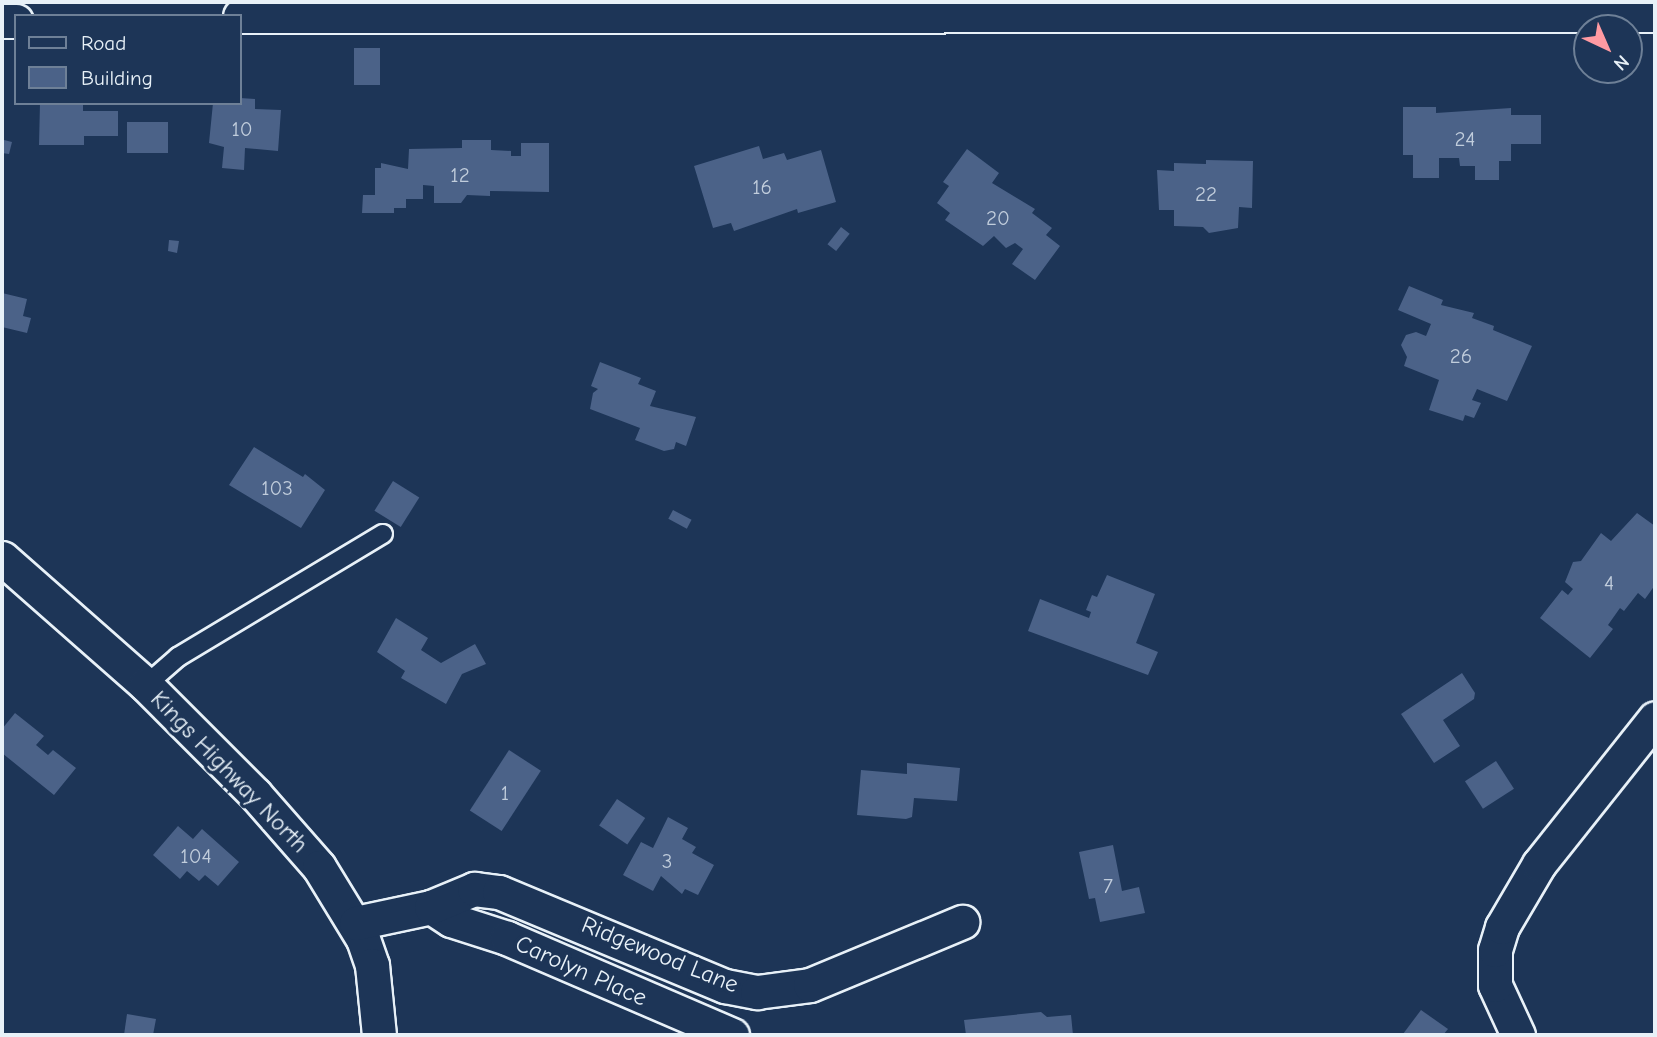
<!DOCTYPE html>
<html>
<head>
<meta charset="utf-8">
<style>
	body { margin:0 }
	#map { position:relative; width:1657px; height:1037px; overflow:hidden; background:#1d3557; font-family:"Comic Neue",sans-serif }
	div>[style] { position:absolute }
	[style*='--x'] { left:calc(var(--x)*1px); top:calc(var(--y)*1px); width:calc(var(--w)*1px); rotate:calc(var(--a)*1deg) }
	.building>* { inset:0; background:#4b6288; transform-origin:0 0 }
	.roads { filter:drop-shadow(2px 0 #e8f1f8) drop-shadow(-2px 0 #e8f1f8) drop-shadow(0 2px #e8f1f8) drop-shadow(0 -2px #e8f1f8) }
	.lane>* { height:18px; margin:-9px; padding:0 9px; transform-origin:9px; border-radius:9px; background:#1d3557 }
	.street>* { height:33px; margin:-16.5px; padding:0 16.5px; transform-origin:16.5px; border-radius:16.5px; background:#1d3557 }
	span { translate:-50% -50%; white-space:nowrap; text-align:center; line-height:1.15; -webkit-text-stroke:7px #1d3557; paint-order:stroke }
	.number-label { font-size:21px; color:#c1cddc }
	.number-label span { -webkit-text-stroke-width:0 }
	.street-label { font-size:24px; color:#e8f1f8 }
	.frame { position:absolute; inset:0; border:4px solid #e8f1f8; pointer-events:none }
	.legend { position:absolute; left:14px; top:14px; width:228px; height:91px; box-sizing:border-box; background:#1d3557; border:2px solid #6e8097; margin:0; padding:9px 12px; list-style:none; font-size:21px; color:#e8f1f8 }
	.legend li { display:flex; align-items:center; gap:14px; height:35px }
	.legend b { width:35px; border:2px solid #6e8097 }
	.north { position:absolute; left:1573px; top:14px; width:70px; height:70px; box-sizing:border-box; background:#1d3557; border:2px solid #6e8097; border-radius:50%; rotate:136deg; font-size:19px; font-weight:700; line-height:28px; text-align:center; color:#e8f1f8 }
	.north::after { content:''; display:block; margin:auto; width:24px; height:32px; background:#ff9aa2; clip-path:polygon(50% 0,100% 100%,50% 72%,0 100%) }
</style>
</head>
<body>
<div id="map">
	<div class="building">
		<i style="left:354px;top:48px;width:26px;height:37px"></i>
		<i style="clip-path:polygon(240px 98px,255px 99px,255px 109px,281px 110px,278px 151px,245px 148px,244px 170px,222px 168px,224px 147px,209px 143px,213px 103px,240px 103px)"></i>
		<i style="clip-path:polygon(40px 103px,83px 103px,83px 111px,118px 111px,118px 136px,84px 136px,84px 145px,39px 145px)"></i>
		<i style="clip-path:polygon(1403px 107px,1436px 107px,1436px 113px,1511px 108px,1511px 115px,1541px 115px,1541px 144px,1511px 144px,1511px 161px,1499px 161px,1499px 180px,1475px 180px,1475px 166px,1460px 166px,1459px 158px,1439px 158px,1439px 178px,1413px 178px,1413px 155px,1403px 155px)"></i>
		<i style="left:168px;top:122px;width:31px;height:41px;rotate:90deg"></i>
		<i style="clip-path:polygon(4px 140px,12px 142px,9px 154px,2px 153px)"></i>
		<i style="clip-path:polygon(462px 140px,491px 140px,491px 150px,511px 151px,511px 156px,521px 156px,521px 143px,549px 143px,549px 192px,490px 191px,490px 196px,467px 195px,461px 203px,434px 203px,434px 186px,423px 185px,423px 199px,406px 199px,406px 208px,394px 208px,394px 213px,362px 213px,363px 195px,375px 195px,375px 168px,381px 168px,381px 163px,408px 169px,409px 149px,462px 148px)"></i>
		<i style="clip-path:polygon(759px 146px,763px 159px,784px 153px,787px 160px,821px 150px,836px 202px,798px 213px,797px 209px,734px 231px,731px 223px,713px 228px,694px 166px)"></i>
		<i style="clip-path:polygon(967px 149px,999px 173px,992px 183px,1035px 209px,1032px 213px,1052px 228px,1046px 235px,1060px 246px,1035px 280px,1012px 264px,1023px 249px,1015px 243px,1006px 248px,994px 236px,983px 246px,945px 220px,950px 213px,937px 203px,949px 186px,943px 182px)"></i>
		<i style="clip-path:polygon(1206px 160px,1253px 161px,1252px 208px,1239px 207px,1238px 228px,1209px 233px,1203px 227px,1174px 226px,1174px 210px,1159px 210px,1157px 170px,1174px 171px,1174px 163px,1206px 164px)"></i>
		<i style="left:841px;top:227px;width:11px;height:22px;rotate:38deg"></i>
		<i style="clip-path:polygon(169px 240px,179px 241px,177px 253px,168px 251px)"></i>
		<i style="clip-path:polygon(1409px 286px,1443px 300px,1441px 305px,1474px 313px,1472px 318px,1494px 326px,1493px 330px,1532px 346px,1507px 401px,1477px 389px,1472px 400px,1481px 403px,1474px 418px,1465px 415px,1463px 421px,1429px 410px,1439px 380px,1404px 366px,1407px 357px,1401px 345px,1406px 335px,1416px 332px,1426px 336px,1431px 324px,1398px 310px)"></i>
		<i style="clip-path:polygon(2px 293px,27px 299px,23px 316px,31px 318px,27px 333px,2px 327px)"></i>
		<i style="clip-path:polygon(600px 362px,641px 378px,638px 384px,656px 391px,650px 406px,696px 417px,686px 446px,676px 442px,674px 449px,664px 451px,635px 440px,640px 428px,590px 409px,593px 393px,598px 389px,591px 386px)"></i>
		<i style="clip-path:polygon(254px 447px,303px 477px,305px 474px,325px 490px,301px 528px,229px 485px)"></i>
		<i style="left:393px;top:481px;width:31px;height:35px;rotate:32deg"></i>
		<i style="left:673px;top:510px;width:21px;height:10px;rotate:28deg"></i>
		<i style="clip-path:polygon(1637px 513px,1655px 526px,1655px 585px,1645px 599px,1638px 593px,1624px 611px,1620px 608px,1608px 625px,1613px 629px,1590px 658px,1540px 618px,1562px 590px,1568px 595px,1573px 589px,1565px 582px,1573px 562px,1581px 561px,1601px 533px,1611px 541px)"></i>
		<i style="clip-path:polygon(1107px 575px,1155px 594px,1136px 643px,1158px 652px,1148px 675px,1028px 631px,1040px 599px,1089px 618px,1091px 612px,1086px 610px,1092px 595px,1097px 597px)"></i>
		<i style="clip-path:polygon(396px 618px,428px 638px,421px 650px,441px 663px,475px 644px,486px 664px,462px 674px,446px 704px,401px 678px,405px 671px,377px 652px)"></i>
		<i style="clip-path:polygon(1462px 673px,1475px 693px,1474px 699px,1443px 720px,1460px 746px,1434px 763px,1401px 714px)"></i>
		<i style="clip-path:polygon(15px 713px,44px 736px,36px 745px,48px 755px,53px 750px,76px 768px,54px 795px,2px 753px,2px 729px)"></i>
		<i style="left:509px;top:750px;width:38px;height:72px;rotate:33deg"></i>
		<i style="left:1496px;top:761px;width:33px;height:37px;rotate:57deg"></i>
		<i style="clip-path:polygon(907px 763px,960px 768px,957px 801px,914px 798px,912px 817px,906px 819px,857px 815px,861px 770px,907px 774px)"></i>
		<i style="left:617px;top:799px;width:34px;height:32px;rotate:34deg"></i>
		<i style="clip-path:polygon(668px 817px,688px 828px,682px 839px,696px 847px,692px 853px,714px 865px,698px 895px,685px 889px,682px 894px,661px 876px,653px 891px,623px 875px,641px 842px,653px 848px)"></i>
		<i style="clip-path:polygon(178px 826px,193px 839px,202px 829px,239px 862px,218px 886px,205px 875px,199px 881px,187px 871px,180px 879px,153px 855px)"></i>
		<i style="clip-path:polygon(1113px 845px,1122px 891px,1139px 887px,1145px 913px,1100px 922px,1095px 898px,1089px 899px,1079px 852px)"></i>
		<i style="clip-path:polygon(1421px 1010px,1448px 1029px,1443px 1035px,1403px 1034px)"></i>
		<i style="clip-path:polygon(1041px 1012px,1047px 1017px,1071px 1015px,1073px 1035px,966px 1035px,964px 1020px)"></i>
		<i style="clip-path:polygon(127px 1014px,156px 1019px,153px 1035px,124px 1035px)"></i>
	</div>
	<div class="roads">
		<div class="lane">
			<i style="--x:146;--y:685;--w:43;--a:-41.2"></i>
			<i style="--x:178;--y:657;--w:239;--a:-31"></i>
		</div>
		<div class="street">
			<i style="--x:240;--y:16;--w:1415;--a:-0.04"></i>
			<i style="--x:2;--y:21;--w:14;--a:0"></i>
			<i style="--x:2;--y:558;--w:192;--a:41.4"></i>
			<i style="--x:146;--y:685;--w:154;--a:45"></i>
			<i style="--x:255;--y:794;--w:97;--a:48.8"></i>
			<i style="--x:319;--y:867;--w:84;--a:58.6"></i>
			<i style="--x:363;--y:939;--w:28;--a:71"></i>
			<i style="--x:372;--y:965;--w:70;--a:84.3"></i>
			<i style="--x:431;--y:907;--w:24;--a:33"></i>
			<i style="--x:451;--y:920;--w:59;--a:17.8"></i>
			<i style="--x:507;--y:938;--w:245;--a:23.3"></i>
			<i style="--x:356;--y:923;--w:77;--a:-12"></i>
			<i style="--x:431;--y:907;--w:47;--a:-22.7"></i>
			<i style="--x:474;--y:889;--w:25;--a:7"></i>
			<i style="--x:499;--y:892;--w:245;--a:22.6"></i>
			<i style="--x:725;--y:986;--w:33;--a:11"></i>
			<i style="--x:757;--y:992;--w:53;--a:-7.5"></i>
			<i style="--x:810;--y:985;--w:165;--a:-22.5"></i>
			<i style="--x:1518;--y:1035;--w:55;--a:-114.7"></i>
			<i style="--x:1495;--y:985;--w:35;--a:-90"></i>
			<i style="--x:1495;--y:950;--w:24;--a:-73"></i>
			<i style="--x:1502;--y:927;--w:73;--a:-59.6"></i>
			<i style="--x:1539;--y:864;--w:186;--a:-51.5"></i>
		</div>
	</div>
	<div class="number-label">
		<span style="left:242px;top:129px">10</span>
		<span style="left:1465px;top:139px">24</span>
		<span style="left:460px;top:175px">12</span>
		<span style="left:762px;top:187px">16</span>
		<span style="left:1206px;top:194px">22</span>
		<span style="left:998px;top:218px">20</span>
		<span style="left:1461px;top:356px">26</span>
		<span style="left:277px;top:488px">103</span>
		<span style="left:1609px;top:583px">4</span>
		<span style="left:505px;top:793px">1</span>
		<span style="left:196px;top:856px">104</span>
		<span style="left:667px;top:861px">3</span>
		<span style="left:1108px;top:886px">7</span>
	</div>
	<div class="street-label">
		<span style="left:229px;top:772px;rotate:46deg">Kings Highway North</span>
		<span style="left:660px;top:955px;rotate:22deg">Ridgewood Lane</span>
		<span style="left:581px;top:971px;rotate:24deg">Carolyn Place</span>
	</div>
	<div class="frame"></div>
	<ul class="legend">
	<li><b style="height:9px;background:#1d3557"></b>Road</li>
	<li><b style="height:19px;background:#4b6288"></b>Building</li>
	</ul>
	<div class="north">N</div>
</div>
</body>
</html>
